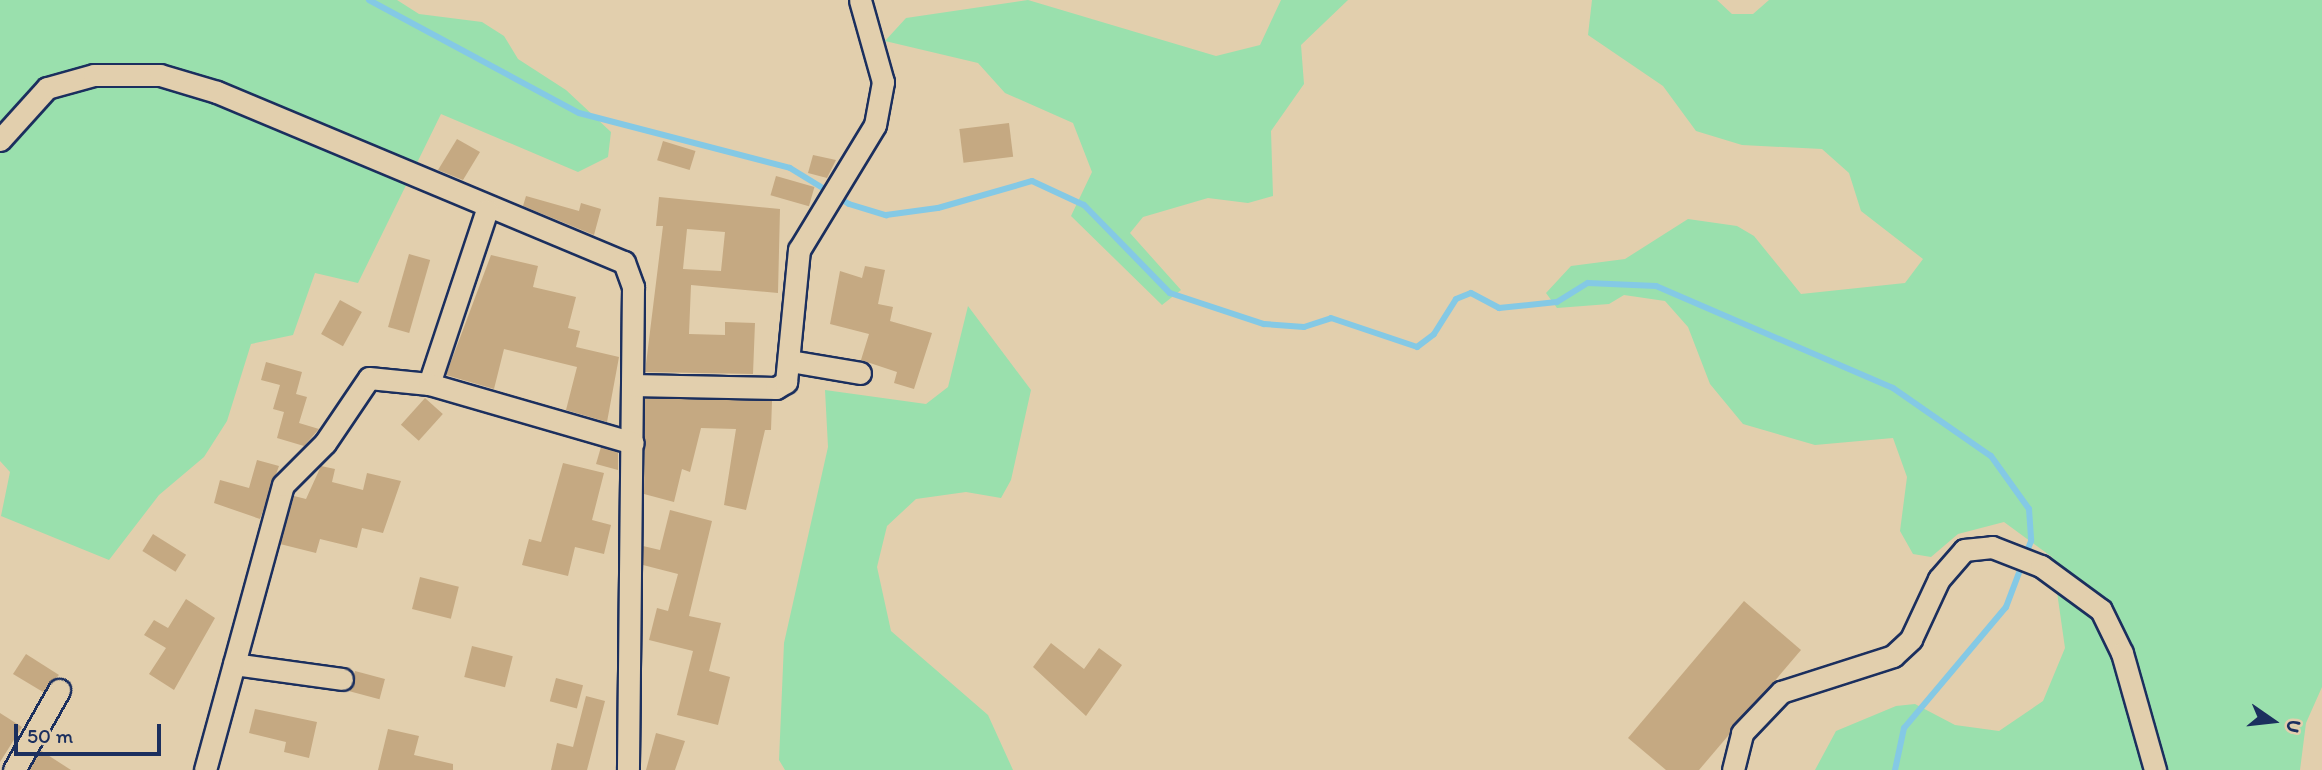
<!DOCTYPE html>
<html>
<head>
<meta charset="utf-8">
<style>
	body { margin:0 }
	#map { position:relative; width:2322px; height:770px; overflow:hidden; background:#e2cfad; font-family:Itim,sans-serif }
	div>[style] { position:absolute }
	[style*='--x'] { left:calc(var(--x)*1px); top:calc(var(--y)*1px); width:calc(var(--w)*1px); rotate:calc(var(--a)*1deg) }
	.green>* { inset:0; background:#9ae0ad }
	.stream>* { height:6px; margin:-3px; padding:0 3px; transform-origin:3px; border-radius:3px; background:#84c9e5 }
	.building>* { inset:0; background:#c5a982; transform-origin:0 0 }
	.roads { filter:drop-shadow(2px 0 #1b2f5e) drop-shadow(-2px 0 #1b2f5e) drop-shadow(0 2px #1b2f5e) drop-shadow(0 -2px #1b2f5e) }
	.minor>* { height:21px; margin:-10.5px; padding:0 10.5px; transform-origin:10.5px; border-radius:10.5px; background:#e2cfad }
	span { translate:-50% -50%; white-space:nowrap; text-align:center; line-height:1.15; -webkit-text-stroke:7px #e2cfad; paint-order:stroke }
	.north { position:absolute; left:2238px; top:686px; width:70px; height:70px; -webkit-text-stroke:5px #e2cfad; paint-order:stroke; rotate:104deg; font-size:19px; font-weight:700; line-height:28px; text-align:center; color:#1b2f5e }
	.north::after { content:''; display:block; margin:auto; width:24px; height:32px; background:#1b2f5e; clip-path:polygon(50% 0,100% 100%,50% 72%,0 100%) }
	.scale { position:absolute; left:14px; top:724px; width:147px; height:32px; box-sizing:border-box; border:4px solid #1b2f5e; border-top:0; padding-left:9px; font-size:21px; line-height:24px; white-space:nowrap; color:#1b2f5e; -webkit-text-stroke:5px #e2cfad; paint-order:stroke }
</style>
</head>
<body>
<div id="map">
	<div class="green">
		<i style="clip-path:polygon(0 0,397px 0,419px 14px,482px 22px,504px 36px,518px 59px,566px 90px,611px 132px,608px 157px,578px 172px,441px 114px,358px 283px,315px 273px,293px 335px,251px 344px,227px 421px,204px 457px,159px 495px,109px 560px,1px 516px,10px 472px,0 461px)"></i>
		<i style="clip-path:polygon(1028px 0,1216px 56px,1260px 45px,1281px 0,1348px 0,1301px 45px,1304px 84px,1271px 131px,1273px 196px,1248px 203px,1208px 198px,1143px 217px,1130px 233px,1181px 290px,1162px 305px,1071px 216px,1092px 172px,1073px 123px,1005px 93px,978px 63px,885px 41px,906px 18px)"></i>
		<i style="clip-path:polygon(1592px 0,1717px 0,1732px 14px,1753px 14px,1769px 0,2322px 0,2322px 687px,2306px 723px,2300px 770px,1815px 770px,1836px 731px,1896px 706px,1915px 704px,1955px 725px,1999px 731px,2043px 701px,2065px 648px,2052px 557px,2004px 522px,1958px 534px,1931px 557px,1913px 554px,1900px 531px,1907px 477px,1893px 438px,1815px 445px,1743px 424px,1710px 384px,1688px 327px,1665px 301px,1624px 295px,1609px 304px,1557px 308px,1546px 293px,1571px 266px,1625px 259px,1688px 219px,1737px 226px,1754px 236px,1801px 294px,1905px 283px,1923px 259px,1861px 211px,1849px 173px,1822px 149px,1742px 145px,1696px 131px,1663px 86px,1588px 35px)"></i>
		<i style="clip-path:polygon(968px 306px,1031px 390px,1011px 480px,1001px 498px,966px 492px,916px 499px,887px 526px,877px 567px,891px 631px,988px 715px,1013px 770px,785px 770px,779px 760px,784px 643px,828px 447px,825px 390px,926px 404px,948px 387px)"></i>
	</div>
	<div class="stream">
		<i style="--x:369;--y:0;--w:238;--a:28.3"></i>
		<i style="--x:579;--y:113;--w:218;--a:14.6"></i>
		<i style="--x:790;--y:168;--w:69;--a:31.4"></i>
		<i style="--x:849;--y:204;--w:39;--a:17"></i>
		<i style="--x:886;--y:215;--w:52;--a:-7.7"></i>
		<i style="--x:938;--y:208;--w:98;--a:-16"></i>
		<i style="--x:1032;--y:181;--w:57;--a:24.8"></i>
		<i style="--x:1084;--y:205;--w:123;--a:45.7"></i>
		<i style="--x:1170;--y:293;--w:99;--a:18.3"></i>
		<i style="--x:1264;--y:324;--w:40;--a:4.3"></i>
		<i style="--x:1304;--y:327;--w:28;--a:-18"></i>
		<i style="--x:1331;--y:318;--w:91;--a:18.6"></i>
		<i style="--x:1417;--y:347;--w:21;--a:-37"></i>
		<i style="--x:1434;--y:334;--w:41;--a:-57.8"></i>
		<i style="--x:1456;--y:299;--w:16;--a:-22"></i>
		<i style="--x:1471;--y:293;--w:32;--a:28"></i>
		<i style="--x:1499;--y:308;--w:58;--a:-5.9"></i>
		<i style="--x:1557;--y:302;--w:36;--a:-32"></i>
		<i style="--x:1588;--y:283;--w:68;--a:2.5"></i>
		<i style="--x:1656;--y:286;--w:258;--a:23.3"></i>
		<i style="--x:1893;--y:388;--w:119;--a:34.8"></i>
		<i style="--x:1991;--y:456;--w:65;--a:54.4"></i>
		<i style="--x:2029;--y:509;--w:32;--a:86"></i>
		<i style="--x:2031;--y:541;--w:71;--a:110.7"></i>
		<i style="--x:2006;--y:607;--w:158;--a:130.1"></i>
		<i style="--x:1904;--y:728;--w:43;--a:102.1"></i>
	</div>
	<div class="building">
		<i style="left:1009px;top:123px;width:34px;height:50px;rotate:83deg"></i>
		<i style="clip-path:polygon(457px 139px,480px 152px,463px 180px,438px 170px)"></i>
		<i style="left:663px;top:141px;width:34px;height:20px;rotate:17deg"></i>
		<i style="clip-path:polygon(813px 155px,836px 160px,827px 178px,808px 173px)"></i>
		<i style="left:776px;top:176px;width:40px;height:20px;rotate:16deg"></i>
		<i style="clip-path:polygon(526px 196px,579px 211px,581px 203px,601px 209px,594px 235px,523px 206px)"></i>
		<i style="clip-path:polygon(evenodd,659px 197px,780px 209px,778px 293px,691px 285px,689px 334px,725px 335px,725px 322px,755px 323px,753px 374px,645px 372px,663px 226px,656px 226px,659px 197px,687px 229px,725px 232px,721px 271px,683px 269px,687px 229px)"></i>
		<i style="left:409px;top:254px;width:22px;height:76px;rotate:16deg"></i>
		<i style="clip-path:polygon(491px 255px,538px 266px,533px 287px,576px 297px,568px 328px,580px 331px,576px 347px,619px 357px,607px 422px,566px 410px,577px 367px,504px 349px,494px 389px,446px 375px)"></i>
		<i style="clip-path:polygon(865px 266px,885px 270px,878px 304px,893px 307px,890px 321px,932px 333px,914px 389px,894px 383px,897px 372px,861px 360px,869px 334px,830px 324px,840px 271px,862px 278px)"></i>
		<i style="left:340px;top:300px;width:25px;height:39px;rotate:29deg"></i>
		<i style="clip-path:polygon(266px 362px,302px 372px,296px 394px,307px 397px,299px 423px,319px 429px,304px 446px,277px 438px,284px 412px,273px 409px,280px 385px,261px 380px)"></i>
		<i style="left:425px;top:398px;width:24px;height:36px;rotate:42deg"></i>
		<i style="clip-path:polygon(645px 398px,772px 401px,771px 430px,765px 430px,746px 510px,724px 505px,736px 429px,701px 428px,690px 472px,682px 469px,674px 502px,644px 494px)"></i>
		<i style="clip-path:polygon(601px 447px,618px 452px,618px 470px,596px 464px)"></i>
		<i style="clip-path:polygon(257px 460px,279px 466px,260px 519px,214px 503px,220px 480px,249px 488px)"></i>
		<i style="clip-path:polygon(563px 463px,604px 473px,592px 520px,611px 525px,604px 554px,575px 547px,568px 576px,522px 565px,529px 539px,541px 542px)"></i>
		<i style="clip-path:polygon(321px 466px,335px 469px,332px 482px,363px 490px,367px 473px,401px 481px,383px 533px,362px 528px,357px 548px,320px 539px,316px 553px,280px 544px,294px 496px,306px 499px)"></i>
		<i style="clip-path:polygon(670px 510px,712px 521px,689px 616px,721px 623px,709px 671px,730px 677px,718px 725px,677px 715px,693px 651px,649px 640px,657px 608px,668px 611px,678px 574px,643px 565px,643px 546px,660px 550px)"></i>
		<i style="left:153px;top:534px;width:39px;height:20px;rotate:32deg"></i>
		<i style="left:420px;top:577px;width:40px;height:33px;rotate:14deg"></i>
		<i style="clip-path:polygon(186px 599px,215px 618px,174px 690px,149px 674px,166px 648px,144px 635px,154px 620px,168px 628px)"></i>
		<i style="clip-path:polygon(1744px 601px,1801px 650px,1699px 770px,1666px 770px,1628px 738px)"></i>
		<i style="clip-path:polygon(1051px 643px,1084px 669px,1099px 648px,1122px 665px,1086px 716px,1033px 667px)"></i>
		<i style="left:472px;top:646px;width:42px;height:32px;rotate:14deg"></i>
		<i style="clip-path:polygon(26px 654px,59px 675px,43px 692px,13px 674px)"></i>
		<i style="left:355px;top:671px;width:31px;height:21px;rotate:15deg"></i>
		<i style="left:556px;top:678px;width:28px;height:24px;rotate:15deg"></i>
		<i style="clip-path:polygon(586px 696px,605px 701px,587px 770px,551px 770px,557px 743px,573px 747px)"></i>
		<i style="clip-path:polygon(255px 709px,317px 722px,309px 758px,284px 752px,286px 742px,249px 733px)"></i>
		<i style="clip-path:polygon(0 713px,22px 727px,0 762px)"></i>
		<i style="clip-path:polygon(388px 729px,419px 736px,414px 755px,453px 764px,453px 770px,378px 770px)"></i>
		<i style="clip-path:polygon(656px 733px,685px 741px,675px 770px,646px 770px)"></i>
		<i style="clip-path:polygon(40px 750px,71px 770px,29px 770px)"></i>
	</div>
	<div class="roads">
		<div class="minor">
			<i style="--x:0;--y:140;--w:70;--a:-47.9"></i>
			<i style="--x:47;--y:88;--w:49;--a:-15.5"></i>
			<i style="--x:94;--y:75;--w:66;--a:0"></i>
			<i style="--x:160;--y:75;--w:59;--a:16.6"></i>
			<i style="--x:217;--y:92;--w:441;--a:22.7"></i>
			<i style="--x:624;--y:262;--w:27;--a:70"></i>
			<i style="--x:633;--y:287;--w:483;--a:90.6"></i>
			<i style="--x:790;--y:361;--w:71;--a:9.7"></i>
			<i style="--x:429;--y:384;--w:183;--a:-71.6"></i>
			<i style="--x:632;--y:385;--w:144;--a:1.2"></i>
			<i style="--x:776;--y:388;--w:12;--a:-31"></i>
			<i style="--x:786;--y:382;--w:133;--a:-84.4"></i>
			<i style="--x:799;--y:250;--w:146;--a:-58.7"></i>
			<i style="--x:875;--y:125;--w:44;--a:-79.5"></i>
			<i style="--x:883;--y:82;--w:85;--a:-105.7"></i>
			<i style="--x:234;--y:664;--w:109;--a:7.9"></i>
			<i style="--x:14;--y:770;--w:92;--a:-60.6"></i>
			<i style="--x:205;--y:770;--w:295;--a:-74.7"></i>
			<i style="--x:283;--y:485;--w:59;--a:-45"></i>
			<i style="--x:325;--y:443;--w:78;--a:-55.9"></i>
			<i style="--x:369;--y:378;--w:60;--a:5.7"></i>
			<i style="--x:429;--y:384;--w:212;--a:16.1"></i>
			<i style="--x:1733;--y:770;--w:38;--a:-76"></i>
			<i style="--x:1742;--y:733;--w:57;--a:-46.4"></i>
			<i style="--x:1781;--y:692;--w:118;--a:-17.8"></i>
			<i style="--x:1893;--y:656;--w:25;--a:-43"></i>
			<i style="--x:1911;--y:639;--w:66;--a:-65"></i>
			<i style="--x:1939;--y:579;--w:38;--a:-49"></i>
			<i style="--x:1964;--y:550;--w:28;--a:-6"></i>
			<i style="--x:1992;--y:547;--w:53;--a:21.2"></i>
			<i style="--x:2041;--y:566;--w:74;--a:36.3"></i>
			<i style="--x:2101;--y:610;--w:48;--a:64"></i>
			<i style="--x:2122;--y:653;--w:122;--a:74.2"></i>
		</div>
	</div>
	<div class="north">U</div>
	<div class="scale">50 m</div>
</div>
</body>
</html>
